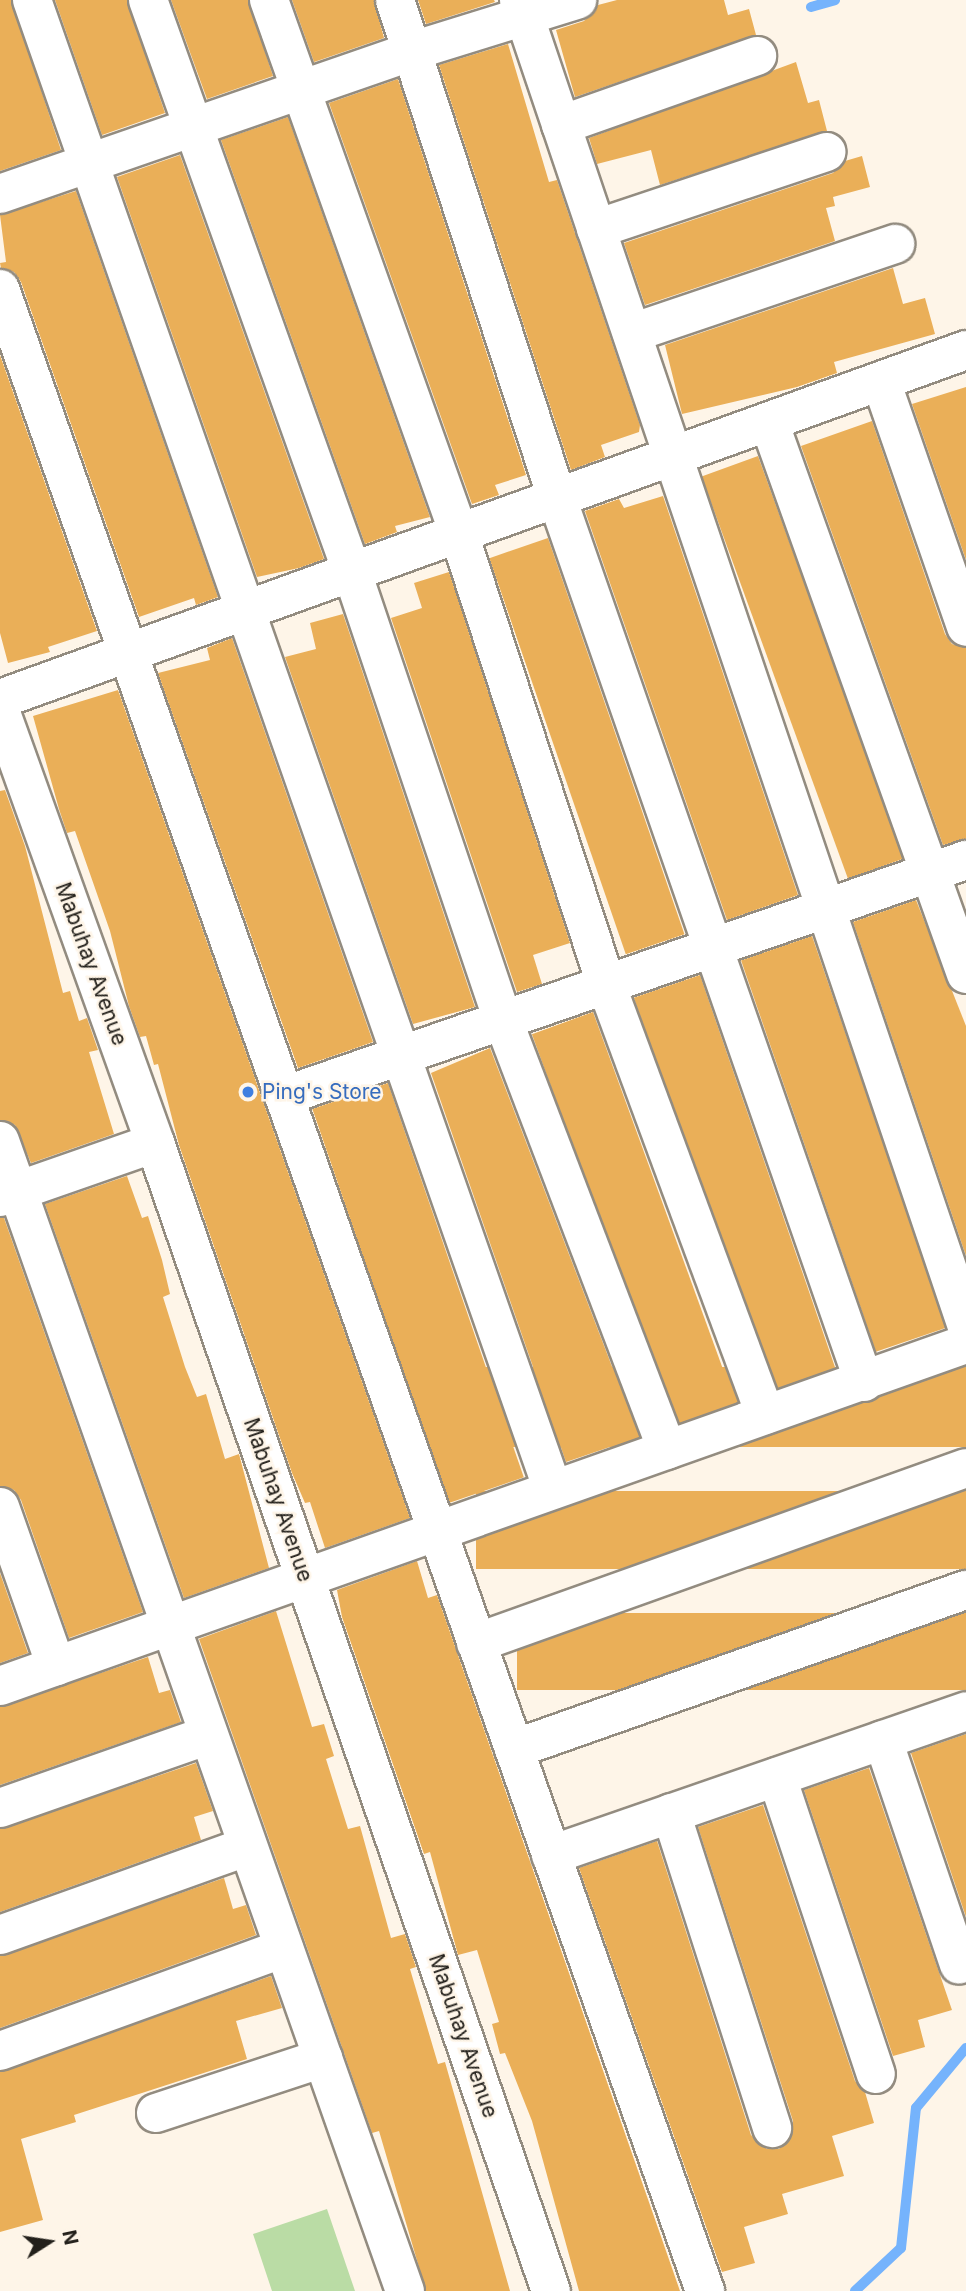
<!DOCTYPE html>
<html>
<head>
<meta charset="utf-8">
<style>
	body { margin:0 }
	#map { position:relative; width:966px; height:2291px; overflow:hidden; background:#fef5e8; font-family:Inter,sans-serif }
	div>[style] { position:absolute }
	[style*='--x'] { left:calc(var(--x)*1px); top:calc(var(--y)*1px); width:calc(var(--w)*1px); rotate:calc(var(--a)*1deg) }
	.green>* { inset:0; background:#badca5 }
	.stream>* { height:10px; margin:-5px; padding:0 5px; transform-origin:5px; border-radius:5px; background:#75b3fc }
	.building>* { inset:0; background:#eaaf58; transform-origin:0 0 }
	.roads { filter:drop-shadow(2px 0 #938c80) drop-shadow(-2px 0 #938c80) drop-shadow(0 2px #938c80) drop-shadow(0 -2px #938c80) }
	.minor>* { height:38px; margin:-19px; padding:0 19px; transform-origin:19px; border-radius:19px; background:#fff }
	.dots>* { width:19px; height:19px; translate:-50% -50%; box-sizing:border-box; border:4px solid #fef5e8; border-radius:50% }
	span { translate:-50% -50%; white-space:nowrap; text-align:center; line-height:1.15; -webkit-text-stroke:5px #fef5e8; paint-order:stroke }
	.street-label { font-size:21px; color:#23201b }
	.shop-label { font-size:21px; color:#366cbe }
	.left { translate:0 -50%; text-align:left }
	.north { position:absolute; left:14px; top:2207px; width:70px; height:70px; -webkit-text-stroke:5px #fef5e8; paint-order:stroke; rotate:78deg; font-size:19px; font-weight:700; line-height:28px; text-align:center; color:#23201b }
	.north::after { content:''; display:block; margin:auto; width:24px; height:32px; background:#23201b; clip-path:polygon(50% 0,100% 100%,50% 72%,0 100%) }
</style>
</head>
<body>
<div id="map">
	<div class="green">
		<i style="clip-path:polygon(327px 2209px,355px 2291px,272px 2291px,253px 2234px)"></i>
	</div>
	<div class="stream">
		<i style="--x:811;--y:7;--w:25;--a:-16"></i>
		<i style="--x:855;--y:2291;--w:63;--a:-43.1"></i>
		<i style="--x:901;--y:2248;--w:141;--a:-83.9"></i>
		<i style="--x:916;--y:2108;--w:78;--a:-50.2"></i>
	</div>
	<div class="building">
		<i style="clip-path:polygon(0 0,11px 0,61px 150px,0 171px)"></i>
		<i style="clip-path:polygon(55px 0,127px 0,165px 113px,102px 135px)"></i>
		<i style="clip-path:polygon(171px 0,248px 0,273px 76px,207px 99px)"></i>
		<i style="clip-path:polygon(292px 0,374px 0,384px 38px,314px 62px)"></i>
		<i style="clip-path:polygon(418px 0,494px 0,495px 2px,426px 24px)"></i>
		<i style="clip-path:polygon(617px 0,724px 0,728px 15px,749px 9px,756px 35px,575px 97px,556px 30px,584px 21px,598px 5px)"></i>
		<i style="clip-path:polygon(508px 44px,549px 182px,557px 180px,640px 425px,639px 432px,601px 445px,605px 457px,571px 470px,439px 65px)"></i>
		<i style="clip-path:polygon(796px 62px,808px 103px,819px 100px,827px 131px,660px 185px,651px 150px,597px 164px,589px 138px)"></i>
		<i style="clip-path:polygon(398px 79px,526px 475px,495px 485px,499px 495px,472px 504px,329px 103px)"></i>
		<i style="clip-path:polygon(288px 117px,430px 517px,395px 526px,397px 532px,365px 544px,221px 140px)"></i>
		<i style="clip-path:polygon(180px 155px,324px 559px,299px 568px,257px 577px,117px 177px)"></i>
		<i style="clip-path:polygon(862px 156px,870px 187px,833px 197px,835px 206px,826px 208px,835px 241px,645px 305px,624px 243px,833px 173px,845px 161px)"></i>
		<i style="clip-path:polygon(76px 191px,218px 597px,196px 605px,194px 598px,139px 617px,21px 282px,14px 272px,1px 268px,0 263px,6px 262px,0 215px)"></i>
		<i style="clip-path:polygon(893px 268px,903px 304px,925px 298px,935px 334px,834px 362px,837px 373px,797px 387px,682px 414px,665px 345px)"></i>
		<i style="clip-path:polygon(0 355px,97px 631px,48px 647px,50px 652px,8px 663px,0 633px)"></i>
		<i style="clip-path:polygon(966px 387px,966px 560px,912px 404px)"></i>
		<i style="clip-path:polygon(872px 421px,945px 634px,952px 644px,966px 648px,966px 839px,943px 845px,801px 446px)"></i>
		<i style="left:758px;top:456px;width:428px;height:60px;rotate:70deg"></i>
		<i style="clip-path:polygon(663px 496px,798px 895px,727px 920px,585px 511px,619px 499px,624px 508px)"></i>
		<i style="left:548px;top:538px;width:419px;height:62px;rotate:71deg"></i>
		<i style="clip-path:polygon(449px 572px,570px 943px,533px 955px,542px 984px,517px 992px,391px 618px,422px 608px,414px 583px)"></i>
		<i style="clip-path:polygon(343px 614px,475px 1007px,413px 1024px,285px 657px,316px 649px,310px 623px)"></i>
		<i style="clip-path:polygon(232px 638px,373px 1042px,298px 1068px,158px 673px,210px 660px,207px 648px)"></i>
		<i style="clip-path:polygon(118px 690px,410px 1518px,325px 1548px,310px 1502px,305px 1503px,292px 1473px,179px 1145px,158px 1064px,154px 1065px,146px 1036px,140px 1037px,129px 1006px,110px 931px,75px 831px,67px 833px,59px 809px,33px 716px)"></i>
		<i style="clip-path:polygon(5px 790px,25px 846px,63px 993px,70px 991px,79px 1021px,87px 1018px,98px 1050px,89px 1052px,114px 1134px,31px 1163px,15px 1125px,0 1120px,0 791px)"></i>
		<i style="clip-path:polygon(916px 900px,966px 1026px,966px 1256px,853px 922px)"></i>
		<i style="left:812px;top:936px;width:414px;height:75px;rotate:71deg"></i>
		<i style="left:700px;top:975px;width:415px;height:70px;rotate:71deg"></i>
		<i style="left:593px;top:1012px;width:416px;height:65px;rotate:70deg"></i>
		<i style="clip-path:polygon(490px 1048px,639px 1437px,566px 1462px,431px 1073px)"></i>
		<i style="left:388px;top:1083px;width:417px;height:80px;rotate:71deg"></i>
		<i style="clip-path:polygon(127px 1176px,142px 1218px,148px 1216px,162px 1260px,170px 1294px,163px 1297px,185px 1367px,197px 1397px,206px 1394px,225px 1459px,239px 1454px,269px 1568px,184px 1598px,45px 1204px)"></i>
		<i style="clip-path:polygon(0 1218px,4px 1218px,143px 1612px,69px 1638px,21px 1500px,14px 1490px,0 1486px)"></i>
		<i style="left:966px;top:1367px;width:80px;height:529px;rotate:90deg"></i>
		<i style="left:966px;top:1491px;width:78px;height:490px;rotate:90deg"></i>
		<i style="clip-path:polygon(417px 1561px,428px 1598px,437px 1595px,680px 2291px,579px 2291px,532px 2121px,505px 2053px,500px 2054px,492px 2024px,499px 2022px,477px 1950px,458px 1955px,430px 1852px,424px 1854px,342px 1617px,337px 1590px)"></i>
		<i style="clip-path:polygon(0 1573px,28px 1653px,0 1663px)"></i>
		<i style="clip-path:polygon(276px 1611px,312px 1727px,324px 1724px,334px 1756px,326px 1759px,348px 1829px,360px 1826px,391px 1938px,405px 1934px,416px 1967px,410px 1969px,438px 2064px,445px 2062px,510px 2291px,426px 2291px,379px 2131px,372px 2133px,199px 1639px)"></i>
		<i style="left:966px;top:1613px;width:77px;height:449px;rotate:90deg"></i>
		<i style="clip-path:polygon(148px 1657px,159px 1693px,170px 1690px,181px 1722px,0 1785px,0 1707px)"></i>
		<i style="clip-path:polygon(966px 1734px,966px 1917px,911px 1753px)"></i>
		<i style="clip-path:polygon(196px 1763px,213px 1811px,194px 1817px,201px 1840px,0 1912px,0 1829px)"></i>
		<i style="clip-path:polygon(869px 1768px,952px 2010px,918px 2020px,925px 2047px,893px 2056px,804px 1790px)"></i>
		<i style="clip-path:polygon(763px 1805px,855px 2081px,865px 2092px,874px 2123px,832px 2136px,844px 2176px,782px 2194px,788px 2214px,744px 2227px,755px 2263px,722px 2272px,579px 1868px,657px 1841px,751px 2135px,767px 2149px,779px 2149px,793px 2133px,793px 2121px,698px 1827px)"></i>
		<i style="clip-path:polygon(224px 1878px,233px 1909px,246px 1905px,256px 1935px,0 2028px,0 1956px)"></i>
		<i style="clip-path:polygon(271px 1976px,282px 2008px,236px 2021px,247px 2059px,74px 2115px,76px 2122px,21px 2139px,43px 2220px,0 2232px,0 2072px)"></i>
	</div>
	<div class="roads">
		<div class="minor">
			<i style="--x:32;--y:0;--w:1578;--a:70.73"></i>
			<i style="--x:148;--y:0;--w:607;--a:70.37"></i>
			<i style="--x:352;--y:572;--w:473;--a:71.4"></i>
			<i style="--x:503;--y:1020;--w:460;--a:69.1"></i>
			<i style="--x:269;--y:0;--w:567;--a:70.41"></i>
			<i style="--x:459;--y:534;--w:477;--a:71.9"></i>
			<i style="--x:607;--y:987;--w:456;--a:69.7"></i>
			<i style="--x:395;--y:0;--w:521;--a:71.98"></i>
			<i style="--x:556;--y:495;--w:939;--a:70.85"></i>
			<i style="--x:519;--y:0;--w:1397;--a:71.34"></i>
			<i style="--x:561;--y:125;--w:208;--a:-19.4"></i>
			<i style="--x:0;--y:194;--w:436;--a:-19.1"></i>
			<i style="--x:412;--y:51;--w:173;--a:-17.2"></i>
			<i style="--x:596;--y:229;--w:243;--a:-18.5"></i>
			<i style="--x:0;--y:289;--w:2123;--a:70.6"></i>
			<i style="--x:632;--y:333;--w:278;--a:-18.7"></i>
			<i style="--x:881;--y:381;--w:260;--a:70.9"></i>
			<i style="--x:769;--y:422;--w:586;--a:70.36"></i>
			<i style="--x:0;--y:699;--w:1027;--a:-19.86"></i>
			<i style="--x:0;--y:710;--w:460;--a:70.3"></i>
			<i style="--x:155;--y:1143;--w:1214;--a:70.97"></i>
			<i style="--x:284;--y:1096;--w:722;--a:-19.09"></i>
			<i style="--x:0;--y:1141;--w:1219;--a:70.6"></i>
			<i style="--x:0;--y:1197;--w:164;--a:-19.2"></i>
			<i style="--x:0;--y:1507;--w:169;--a:70.6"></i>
			<i style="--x:476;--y:1643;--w:520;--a:-19.65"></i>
			<i style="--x:0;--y:1686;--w:1025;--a:-19.5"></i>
			<i style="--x:883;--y:1740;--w:237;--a:71.3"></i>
			<i style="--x:514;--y:1749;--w:479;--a:-19.4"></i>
			<i style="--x:777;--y:1777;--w:313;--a:71.6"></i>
			<i style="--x:0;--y:1808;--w:221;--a:-19.3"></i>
			<i style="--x:671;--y:1813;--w:331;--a:72.2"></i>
			<i style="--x:551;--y:1855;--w:439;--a:-19.1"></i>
			<i style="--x:0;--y:1935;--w:263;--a:-19.7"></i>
			<i style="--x:0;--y:2051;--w:302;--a:-19.9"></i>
			<i style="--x:156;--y:2113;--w:176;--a:-18.2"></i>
		</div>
	</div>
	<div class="dots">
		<i style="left:248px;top:1092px;background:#3f7fe0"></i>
	</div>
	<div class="street-label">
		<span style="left:91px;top:964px;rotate:70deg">Mabuhay Avenue</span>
		<span style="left:278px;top:1500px;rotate:71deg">Mabuhay Avenue</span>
		<span style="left:463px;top:2036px;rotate:71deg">Mabuhay Avenue</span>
	</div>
	<div class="shop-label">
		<span class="left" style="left:262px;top:1092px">Ping's Store</span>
	</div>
	<div class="north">N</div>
</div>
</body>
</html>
